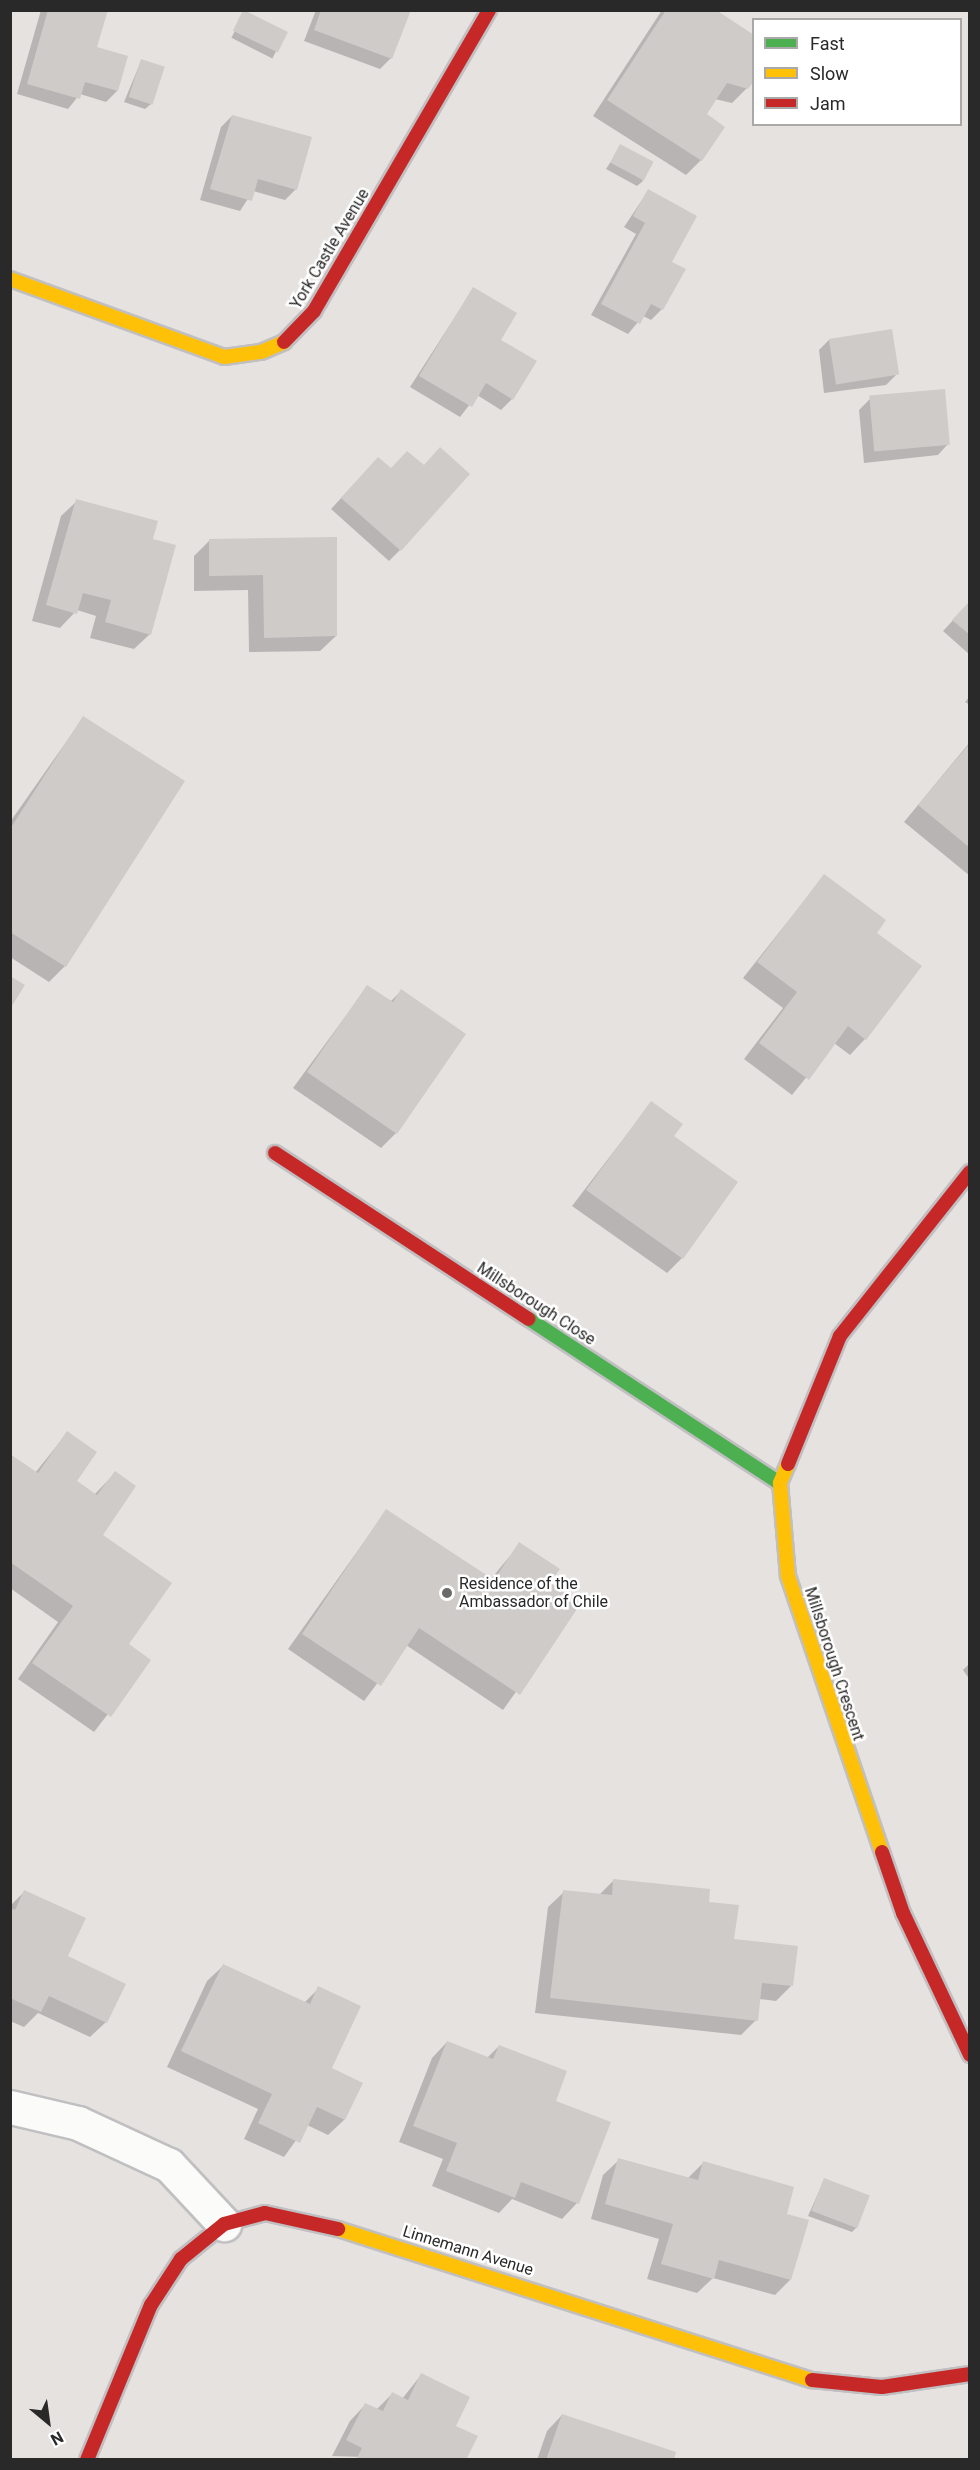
<!DOCTYPE html>
<html>
<head>
<meta charset="utf-8">
<style>
	body { margin:0 }
	#map { position:relative; width:980px; height:2470px; overflow:hidden; background:#e6e2e0; font-family:Roboto,sans-serif }
	div>[style] { position:absolute }
	[style*='--x'] { left:calc(var(--x)*1px); top:calc(var(--y)*1px); width:calc(var(--w)*1px); rotate:calc(var(--a)*1deg) }
	.shadow>* { inset:0; background:#0003; transform-origin:0 0 }
	.building>* { inset:0; background:#cecbc9; transform-origin:0 0 }
	.roads { filter:drop-shadow(2px 0 #c0bfc1) drop-shadow(-2px 0 #c0bfc1) drop-shadow(0 2px #c0bfc1) drop-shadow(0 -2px #c0bfc1) }
	.street>* { height:33px; margin:-16.5px; padding:0 16.5px; transform-origin:16.5px; border-radius:16.5px; background:#fbfbfa }
	.fast>* { height:14px; margin:-7px; padding:0 7px; transform-origin:7px; border-radius:7px; background:#4caf50 }
	.slow>* { height:14px; margin:-7px; padding:0 7px; transform-origin:7px; border-radius:7px; background:#ffc107 }
	.jam>* { height:14px; margin:-7px; padding:0 7px; transform-origin:7px; border-radius:7px; background:#c62828 }
	.dots>* { width:16px; height:16px; translate:-50% -50%; box-sizing:border-box; border:3px solid #fff; border-radius:50% }
	span { translate:-50% -50%; white-space:nowrap; text-align:center; line-height:1.15; -webkit-text-stroke:5px #fff; paint-order:stroke }
	.street-label { font-size:16px; color:#292929 }
	.poi-label { font-size:16px; color:#292929 }
	.left { translate:0 -50%; text-align:left }
	.frame { position:absolute; inset:0; border:12px solid #292929; pointer-events:none }
	.legend { position:absolute; left:752px; top:18px; width:210px; height:108px; box-sizing:border-box; background:#fff; border:2px solid #a9a9a9; margin:0; padding:8px 10px; list-style:none; font-size:18px; color:#292929 }
	.legend li { display:flex; align-items:center; gap:12px; height:30px }
	.legend b { width:30px; border:2px solid #a9a9a9 }
	.north { position:absolute; left:18px; top:2392px; width:60px; height:60px; -webkit-text-stroke:4px #fff; paint-order:stroke; rotate:151deg; font-size:16px; font-weight:700; line-height:24px; text-align:center; color:#292929 }
	.north::after { content:''; display:block; margin:auto; width:21px; height:27px; background:#292929; clip-path:polygon(50% 0,100% 100%,50% 72%,0 100%) }
</style>
</head>
<body>
<div id="map">
	<div class="shadow">
		<i style="clip-path:polygon(41px 10px,106px 10px,95px 48px,117px 91px,106px 102px,80px 94px,68px 109px,17px 94px)"></i>
		<i style="clip-path:polygon(316px 10px,409px 10px,391px 58px,380px 69px,304px 41px)"></i>
		<i style="clip-path:polygon(662px 10px,713px 10px,747px 88px,732px 103px,715px 99px,705px 115px,701px 160px,686px 175px,593px 116px)"></i>
		<i style="left:245px;top:11px;width:46px;height:30px;rotate:27deg"></i>
		<i style="clip-path:polygon(141px 61px,151px 104px,145px 109px,124px 102px)"></i>
		<i style="clip-path:polygon(232px 116px,296px 189px,285px 200px,253px 191px,240px 211px,200px 200px,221px 127px)"></i>
		<i style="clip-path:polygon(621px 146px,643px 181px,637px 186px,606px 169px)"></i>
		<i style="clip-path:polygon(648px 191px,670px 262px,662px 309px,651px 320px,643px 316px,628px 334px,591px 315px,636px 234px,624px 227px)"></i>
		<i style="clip-path:polygon(473px 289px,499px 341px,512px 399px,501px 410px,477px 395px,460px 417px,410px 387px)"></i>
		<i style="clip-path:polygon(830px 339px,897px 374px,886px 385px,824px 393px,819px 350px)"></i>
		<i style="clip-path:polygon(870px 399px,948px 444px,938px 455px,864px 463px,859px 410px)"></i>
		<i style="clip-path:polygon(367px 470px,400px 550px,389px 561px,331px 509px)"></i>
		<i style="clip-path:polygon(77px 501px,151px 540px,150px 634px,134px 649px,90px 638px,96px 616px,77px 610px,60px 628px,32px 621px,61px 516px)"></i>
		<i style="clip-path:polygon(335px 539px,336px 636px,320px 651px,249px 652px,248px 590px,194px 591px,194px 556px,209px 541px)"></i>
		<i style="clip-path:polygon(970px 602px,970px 655px,943px 631px)"></i>
		<i style="clip-path:polygon(970px 696px,970px 705px,965px 702px)"></i>
		<i style="clip-path:polygon(83px 718px,183px 781px,65px 966px,49px 982px,10px 957px,10px 822px)"></i>
		<i style="clip-path:polygon(970px 742px,970px 876px,904px 822px)"></i>
		<i style="clip-path:polygon(824px 876px,875px 933px,865px 1039px,850px 1055px,834px 1043px,792px 1095px,744px 1059px,783px 1008px,743px 978px)"></i>
		<i style="clip-path:polygon(367px 987px,390px 1002px,401px 991px,396px 1133px,381px 1148px,293px 1088px)"></i>
		<i style="clip-path:polygon(651px 1103px,672px 1136px,682px 1258px,667px 1273px,572px 1206px)"></i>
		<i style="clip-path:polygon(67px 1433px,75px 1482px,94px 1495px,115px 1473px,101px 1535px,127px 1645px,149px 1661px,94px 1732px,18px 1679px,58px 1622px,10px 1588px,10px 1456px,35px 1473px)"></i>
		<i style="clip-path:polygon(386px 1511px,490px 1580px,520px 1544px,548px 1583px,579px 1604px,503px 1710px,406px 1645px,364px 1701px,288px 1649px)"></i>
		<i style="clip-path:polygon(970px 1663px,970px 1680px,963px 1670px)"></i>
		<i style="clip-path:polygon(614px 1880px,707px 1903px,733px 1940px,791px 1986px,776px 2001px,759px 1999px,756px 2020px,741px 2035px,535px 2013px,548px 1907px,564px 1892px,599px 1895px)"></i>
		<i style="clip-path:polygon(25px 1891px,106px 2022px,90px 2037px,38px 2013px,24px 2027px,10px 2021px,10px 1906px)"></i>
		<i style="clip-path:polygon(223px 1966px,304px 2003px,319px 1988px,330px 2069px,361px 2083px,344px 2120px,328px 2135px,307px 2125px,284px 2157px,244px 2139px,258px 2109px,167px 2067px,207px 1981px)"></i>
		<i style="clip-path:polygon(447px 2042px,487px 2058px,499px 2046px,554px 2101px,577px 2203px,562px 2219px,512px 2199px,499px 2213px,432px 2186px,443px 2159px,399px 2142px,432px 2058px)"></i>
		<i style="clip-path:polygon(619px 2160px,687px 2179px,703px 2163px,785px 2215px,790px 2280px,775px 2295px,713px 2278px,697px 2293px,647px 2279px,659px 2239px,591px 2219px,603px 2175px)"></i>
		<i style="clip-path:polygon(824px 2180px,857px 2227px,852px 2232px,808px 2216px)"></i>
		<i style="clip-path:polygon(421px 2375px,454px 2427px,465px 2460px,332px 2456px,350px 2421px,365px 2405px,376px 2410px,392px 2394px,402px 2399px)"></i>
		<i style="clip-path:polygon(562px 2415px,672px 2460px,537px 2460px,547px 2431px)"></i>
	</div>
	<div class="building">
		<i style="clip-path:polygon(48px 10px,108px 10px,97px 47px,128px 56px,118px 91px,85px 82px,80px 99px,27px 84px)"></i>
		<i style="left:243px;top:10px;width:50px;height:23px;rotate:26deg"></i>
		<i style="clip-path:polygon(321px 10px,411px 10px,392px 59px,314px 30px)"></i>
		<i style="clip-path:polygon(666px 10px,716px 10px,754px 35px,754px 81px,748px 89px,727px 83px,707px 114px,725px 127px,702px 161px,607px 100px)"></i>
		<i style="left:141px;top:59px;width:25px;height:40px;rotate:18deg"></i>
		<i style="clip-path:polygon(232px 115px,312px 137px,297px 190px,258px 179px,252px 201px,210px 189px)"></i>
		<i style="left:620px;top:144px;width:38px;height:21px;rotate:28deg"></i>
		<i style="clip-path:polygon(648px 189px,697px 216px,672px 262px,686px 269px,663px 310px,651px 304px,640px 324px,601px 304px,645px 223px,633px 216px)"></i>
		<i style="clip-path:polygon(473px 287px,517px 313px,501px 340px,537px 361px,513px 400px,486px 383px,472px 407px,419px 376px)"></i>
		<i style="left:892px;top:329px;width:46px;height:64px;rotate:81deg"></i>
		<i style="left:945px;top:389px;width:56px;height:76px;rotate:85deg"></i>
		<i style="clip-path:polygon(440px 447px,470px 474px,401px 551px,341px 498px,378px 457px,391px 468px,407px 451px,424px 465px)"></i>
		<i style="clip-path:polygon(76px 499px,158px 521px,153px 539px,176px 545px,151px 635px,105px 622px,111px 600px,83px 593px,77px 614px,46px 605px)"></i>
		<i style="clip-path:polygon(337px 537px,337px 636px,264px 638px,263px 575px,209px 576px,209px 539px)"></i>
		<i style="clip-path:polygon(970px 601px,970px 635px,952px 620px)"></i>
		<i style="clip-path:polygon(83px 716px,185px 781px,66px 967px,10px 932px,10px 829px)"></i>
		<i style="clip-path:polygon(970px 743px,970px 848px,918px 805px)"></i>
		<i style="clip-path:polygon(824px 874px,886px 920px,877px 933px,922px 966px,866px 1040px,848px 1026px,809px 1080px,759px 1043px,797px 992px,757px 962px)"></i>
		<i style="clip-path:polygon(10px 976px,25px 985px,10px 1009px)"></i>
		<i style="clip-path:polygon(367px 985px,393px 1002px,401px 989px,466px 1034px,397px 1134px,307px 1072px)"></i>
		<i style="clip-path:polygon(651px 1101px,683px 1124px,674px 1136px,738px 1182px,683px 1259px,586px 1190px)"></i>
		<i style="clip-path:polygon(67px 1431px,97px 1452px,77px 1481px,97px 1495px,115px 1471px,136px 1486px,103px 1535px,172px 1583px,129px 1644px,151px 1660px,111px 1717px,32px 1663px,73px 1606px,10px 1562px,10px 1454px,38px 1473px)"></i>
		<i style="clip-path:polygon(386px 1509px,494px 1580px,519px 1542px,560px 1569px,550px 1583px,581px 1603px,520px 1695px,419px 1628px,381px 1686px,302px 1634px)"></i>
		<i style="clip-path:polygon(613px 1879px,710px 1889px,709px 1902px,739px 1905px,734px 1939px,798px 1946px,793px 1986px,762px 1983px,758px 2021px,550px 1998px,563px 1890px,612px 1895px)"></i>
		<i style="clip-path:polygon(24px 1890px,86px 1918px,68px 1956px,126px 1984px,107px 2023px,49px 1996px,41px 2012px,10px 1998px,10px 1908px,15px 1910px)"></i>
		<i style="clip-path:polygon(223px 1964px,310px 2004px,318px 1986px,361px 2006px,332px 2068px,363px 2083px,345px 2120px,317px 2107px,300px 2143px,258px 2123px,272px 2094px,181px 2051px)"></i>
		<i style="clip-path:polygon(447px 2041px,493px 2059px,499px 2045px,567px 2071px,556px 2101px,611px 2122px,579px 2204px,521px 2182px,515px 2198px,446px 2171px,457px 2143px,413px 2126px)"></i>
		<i style="clip-path:polygon(618px 2158px,698px 2180px,703px 2161px,794px 2187px,787px 2214px,809px 2220px,791px 2280px,719px 2260px,714px 2279px,661px 2264px,673px 2224px,605px 2204px)"></i>
		<i style="left:824px;top:2178px;width:49px;height:35px;rotate:21deg"></i>
		<i style="clip-path:polygon(421px 2373px,470px 2397px,456px 2426px,478px 2436px,466px 2460px,356px 2460px,362px 2448px,346px 2440px,365px 2403px,383px 2411px,392px 2392px,408px 2400px)"></i>
		<i style="clip-path:polygon(562px 2414px,676px 2452px,674px 2460px,546px 2460px)"></i>
	</div>
	<div class="roads">
		<div class="street">
			<i style="--x:10;--y:2107;--w:70;--a:13.2"></i>
			<i style="--x:78;--y:2123;--w:100;--a:24.8"></i>
			<i style="--x:169;--y:2165;--w:81;--a:47"></i>
		</div>
		<div class="fast">
			<i style="--x:529;--y:1319;--w:300;--a:33.2"></i>
		</div>
		<div class="slow">
			<i style="--x:10;--y:279;--w:228;--a:20"></i>
			<i style="--x:224;--y:357;--w:37;--a:-8"></i>
			<i style="--x:261;--y:352;--w:25;--a:-23"></i>
			<i style="--x:788;--y:1464;--w:21;--a:113"></i>
			<i style="--x:780;--y:1483;--w:93;--a:85.1"></i>
			<i style="--x:788;--y:1576;--w:292;--a:71.2"></i>
			<i style="--x:338;--y:2229;--w:497;--a:17.7"></i>
		</div>
		<div class="jam">
			<i style="--x:284;--y:342;--w:43;--a:-45.9"></i>
			<i style="--x:314;--y:311;--w:348;--a:-59.8"></i>
			<i style="--x:275;--y:1153;--w:303;--a:33.2"></i>
			<i style="--x:788;--y:1464;--w:138;--a:-67.9"></i>
			<i style="--x:840;--y:1336;--w:209;--a:-51.6"></i>
			<i style="--x:882;--y:1852;--w:65;--a:71"></i>
			<i style="--x:903;--y:1913;--w:157;--a:64.7"></i>
			<i style="--x:812;--y:2380;--w:70;--a:5.7"></i>
			<i style="--x:882;--y:2387;--w:89;--a:-8.4"></i>
			<i style="--x:87;--y:2460;--w:168;--a:-67.6"></i>
			<i style="--x:151;--y:2305;--w:55;--a:-56.9"></i>
			<i style="--x:181;--y:2259;--w:55;--a:-39.1"></i>
			<i style="--x:224;--y:2224;--w:42;--a:-15"></i>
			<i style="--x:265;--y:2213;--w:75;--a:12.4"></i>
		</div>
	</div>
	<div class="dots">
		<i style="left:447px;top:1593px;background:#6b6a69"></i>
	</div>
	<div class="street-label">
		<span style="left:330px;top:249px;rotate:-59deg">York Castle Avenue</span>
		<span style="left:536px;top:1304px;rotate:33deg">Millsborough Close</span>
		<span style="left:834px;top:1664px;rotate:72deg">Millsborough Crescent</span>
		<span style="left:468px;top:2251px;rotate:17deg">Linnemann Avenue</span>
	</div>
	<div class="poi-label">
		<span class="left" style="left:459px;top:1593px">Residence of the<br>Ambassador of Chile</span>
	</div>
	<div class="frame"></div>
	<ul class="legend">
	<li><b style="height:8px;background:#4caf50"></b>Fast</li>
	<li><b style="height:8px;background:#ffc107"></b>Slow</li>
	<li><b style="height:8px;background:#c62828"></b>Jam</li>
	</ul>
	<div class="north">N</div>
</div>
</body>
</html>
